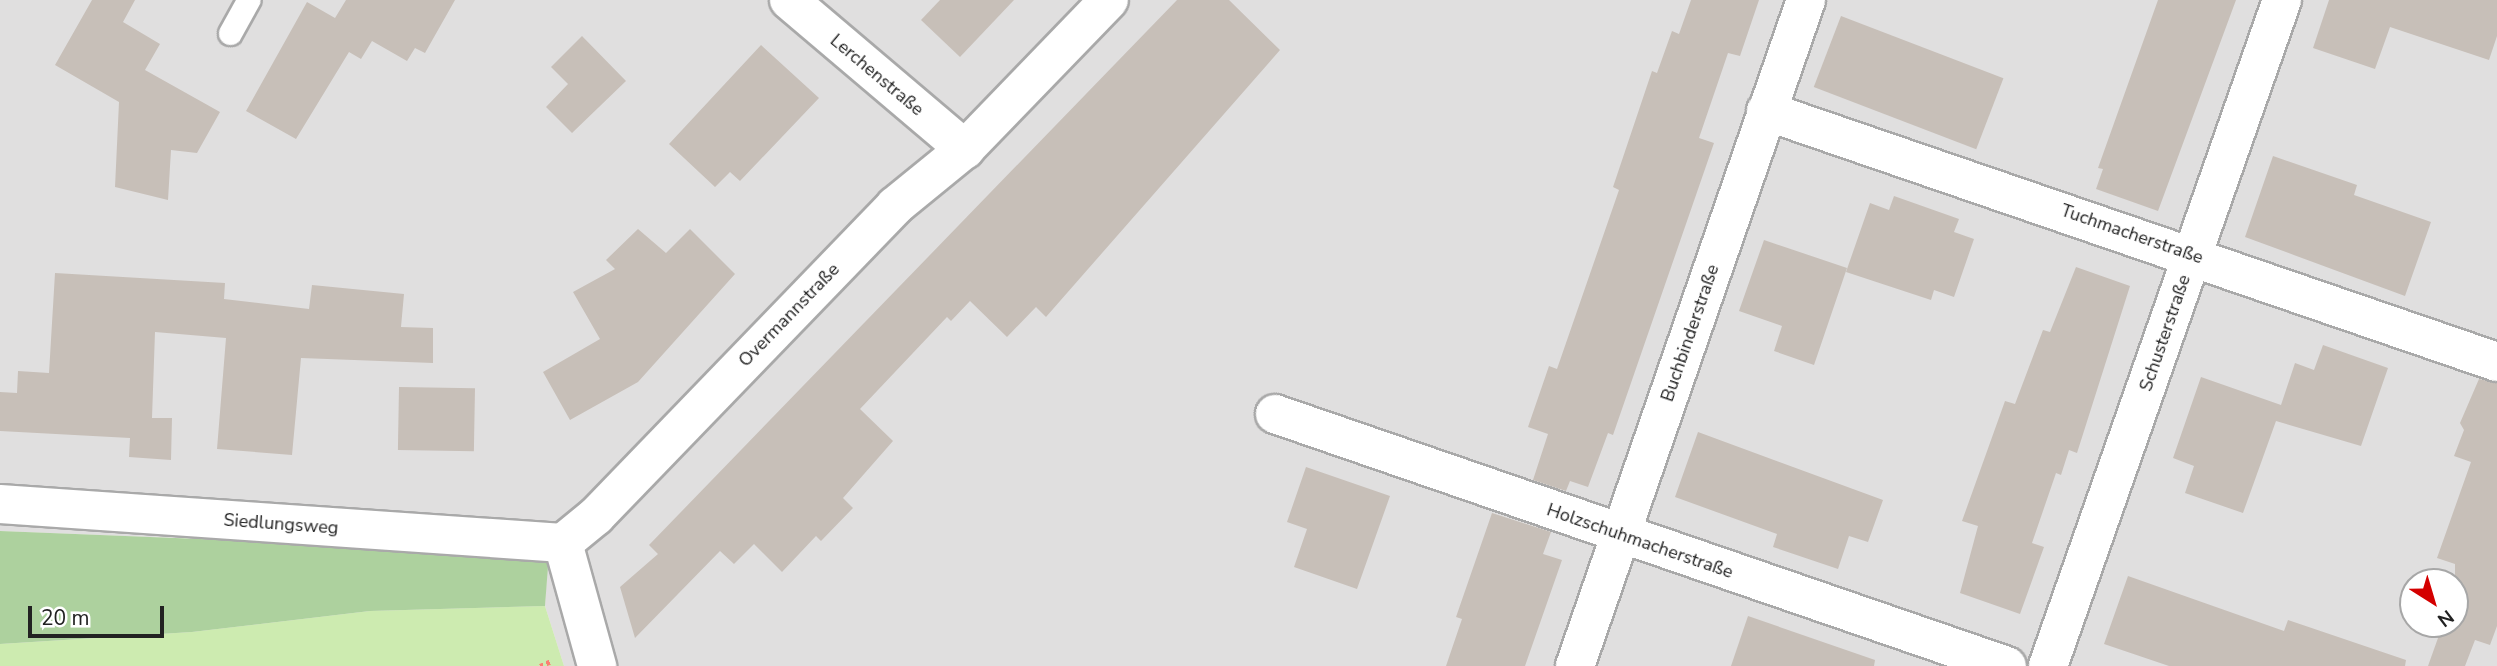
<!DOCTYPE html>
<html>
<head>
<meta charset="utf-8">
<style>
	body { margin:0 }
	#map { position:relative; width:2497px; height:666px; overflow:hidden; background:#f2efe9; font-family:"Nunito Sans",sans-serif }
	div>[style] { position:absolute }
	[style*='--x'] { left:calc(var(--x)*1px); top:calc(var(--y)*1px); width:calc(var(--w)*1px); rotate:calc(var(--a)*1deg) }
	.residential>* { inset:0; background:#e0dfdf }
	.grass>* { inset:0; background:#cdebb0 }
	.forest>* { inset:0; background:#add19e }
	.building>* { inset:0; background:#c7bfb8; transform-origin:0 0 }
	.path>* { height:4.5px; margin-top:-2.25px; transform-origin:0; background:repeating-linear-gradient(90deg,#fa8072 0 3.5px,transparent 0 7px) }
	.roads { filter:drop-shadow(2px 0 #a9a9a9) drop-shadow(-2px 0 #a9a9a9) drop-shadow(0 2px #a9a9a9) drop-shadow(0 -2px #a9a9a9) }
	.service>* { height:23px; margin:-11.5px; padding:0 11.5px; transform-origin:11.5px; border-radius:11.5px; background:#fff }
	.minor>* { height:38px; margin:-19px; padding:0 19px; transform-origin:19px; border-radius:19px; background:#fff }
	span { translate:-50% -50%; white-space:nowrap; text-align:center; line-height:1.15; -webkit-text-stroke:7px #fff; paint-order:stroke }
	.street-label { font-size:18px; color:#222 }
	.north { position:absolute; left:2399px; top:568px; width:70px; height:70px; box-sizing:border-box; background:#fff; border:2px solid #a7a7a7; border-radius:50%; rotate:143deg; font-size:19px; font-weight:700; line-height:28px; text-align:center; color:#222 }
	.north::after { content:''; display:block; margin:auto; width:24px; height:32px; background:#d40000; clip-path:polygon(50% 0,100% 100%,50% 72%,0 100%) }
	.scale { position:absolute; left:28px; top:606px; width:136px; height:32px; box-sizing:border-box; border:4px solid #222; border-top:0; padding-left:9px; font-size:21px; line-height:24px; white-space:nowrap; color:#222; -webkit-text-stroke:5px #fff; paint-order:stroke }
</style>
</head>
<body>
<div id="map">
	<div class="residential">
		<i style="clip-path:polygon(evenodd,0 0,2497px 0,2497px 666px,564px 666px,545px 606px,548px 553px,0 531px,0 0,2413px 582px,2455px 582px,2455px 624px,2413px 624px,2413px 582px)"></i>
	</div>
	<div class="grass">
		<i style="clip-path:polygon(545px 606px,564px 666px,0 666px,0 644px,192px 632px,370px 611px)"></i>
	</div>
	<div class="forest">
		<i style="clip-path:polygon(0 531px,549px 553px,545px 606px,370px 611px,192px 632px,0 644px)"></i>
	</div>
	<div class="building">
		<i style="clip-path:polygon(92px 0,135px 0,123px 22px,160px 44px,145px 70px,220px 112px,197px 153px,171px 150px,168px 200px,115px 187px,119px 102px,55px 65px)"></i>
		<i style="clip-path:polygon(346px 0,455px 0,425px 53px,415px 48px,407px 61px,372px 41px,361px 59px,349px 52px,296px 139px,246px 111px,307px 2px,335px 18px)"></i>
		<i style="clip-path:polygon(940px 0,1014px 0,960px 57px,921px 20px)"></i>
		<i style="clip-path:polygon(1177px 0,1229px 0,1280px 50px,1046px 317px,1036px 307px,1007px 337px,970px 301px,951px 321px,947px 317px,860px 409px,893px 441px,843px 498px,853px 508px,821px 541px,816px 536px,782px 572px,754px 544px,734px 564px,720px 551px,635px 638px,620px 587px,658px 554px,649px 545px)"></i>
		<i style="clip-path:polygon(1691px 0,1759px 0,1740px 56px,1728px 53px,1699px 138px,1714px 143px,1613px 435px,1608px 433px,1588px 487px,1570px 481px,1566px 491px,1533px 480px,1548px 434px,1528px 427px,1549px 366px,1557px 369px,1619px 190px,1613px 187px,1652px 71px,1657px 73px,1672px 31px,1679px 34px)"></i>
		<i style="clip-path:polygon(2158px 0,2236px 0,2158px 211px,2096px 189px,2103px 169px,2098px 168px)"></i>
		<i style="clip-path:polygon(2329px 0,2497px 0,2497px 36px,2489px 60px,2390px 27px,2375px 69px,2313px 48px)"></i>
		<i style="left:1841px;top:16px;width:174px;height:76px;rotate:21deg"></i>
		<i style="clip-path:polygon(582px 36px,626px 81px,572px 133px,546px 107px,568px 84px,551px 67px)"></i>
		<i style="clip-path:polygon(761px 45px,819px 98px,740px 181px,730px 172px,715px 187px,669px 144px)"></i>
		<i style="clip-path:polygon(2273px 156px,2357px 185px,2354px 195px,2431px 222px,2405px 296px,2245px 237px)"></i>
		<i style="clip-path:polygon(1894px 196px,1959px 219px,1954px 232px,1974px 239px,1954px 297px,1934px 290px,1931px 300px,1846px 272px,1870px 203px,1889px 210px)"></i>
		<i style="clip-path:polygon(638px 229px,666px 253px,690px 229px,735px 274px,638px 382px,570px 420px,543px 372px,600px 339px,573px 292px,615px 269px,606px 260px)"></i>
		<i style="clip-path:polygon(1764px 240px,1847px 268px,1814px 365px,1774px 351px,1782px 326px,1739px 311px)"></i>
		<i style="clip-path:polygon(2076px 267px,2130px 286px,2077px 453px,2069px 450px,2061px 475px,2056px 473px,2032px 543px,2044px 547px,2020px 614px,1960px 593px,1978px 526px,1962px 521px,2005px 401px,2015px 404px,2043px 330px,2050px 332px)"></i>
		<i style="clip-path:polygon(55px 273px,225px 283px,224px 299px,309px 309px,312px 285px,404px 294px,401px 327px,433px 328px,433px 363px,301px 358px,292px 455px,217px 449px,226px 338px,155px 332px,152px 418px,172px 418px,171px 460px,129px 457px,130px 438px,0 431px,0 392px,17px 393px,18px 371px,49px 373px)"></i>
		<i style="clip-path:polygon(2323px 345px,2388px 368px,2361px 446px,2276px 421px,2243px 513px,2185px 493px,2194px 466px,2173px 458px,2201px 377px,2281px 405px,2295px 363px,2314px 370px)"></i>
		<i style="clip-path:polygon(2479px 379px,2497px 383px,2497px 626px,2490px 645px,2475px 640px,2465px 666px,2428px 666px,2443px 624px,2455px 624px,2455px 564px,2437px 558px,2471px 462px,2454px 456px,2464px 430px,2460px 423px)"></i>
		<i style="left:399px;top:387px;width:76px;height:63px;rotate:1deg"></i>
		<i style="clip-path:polygon(1698px 432px,1883px 500px,1868px 542px,1849px 536px,1838px 569px,1773px 547px,1777px 534px,1675px 497px)"></i>
		<i style="clip-path:polygon(1306px 467px,1390px 496px,1357px 589px,1294px 567px,1307px 529px,1287px 522px)"></i>
		<i style="clip-path:polygon(1492px 513px,1551px 532px,1543px 554px,1562px 560px,1525px 666px,1446px 666px,1462px 619px,1456px 617px)"></i>
		<i style="clip-path:polygon(2128px 576px,2284px 631px,2288px 620px,2406px 660px,2405px 666px,2169px 666px,2104px 644px)"></i>
		<i style="clip-path:polygon(1748px 616px,1875px 660px,1874px 666px,1731px 666px)"></i>
	</div>
	<div class="path">
		<i style="--x:540;--y:666;--w:12;--a:-24"></i>
	</div>
	<div class="roads">
		<div class="service">
			<i style="--x:230;--y:33;--w:38;--a:-61"></i>
		</div>
		<div class="minor">
			<i style="--x:789;--y:0;--w:231;--a:40.3"></i>
			<i style="--x:1766;--y:111;--w:773;--a:18.95"></i>
			<i style="--x:1275;--y:414;--w:774;--a:19"></i>
			<i style="--x:0;--y:504;--w:564;--a:3.96"></i>
			<i style="--x:563;--y:543;--w:43;--a:-39.3"></i>
			<i style="--x:596;--y:516;--w:431;--a:-46"></i>
			<i style="--x:895;--y:206;--w:90;--a:-39.2"></i>
			<i style="--x:965;--y:149;--w:207;--a:-46"></i>
			<i style="--x:563;--y:543;--w:128;--a:74.5"></i>
			<i style="--x:1575;--y:666;--w:705;--a:-70.87"></i>
			<i style="--x:2048;--y:666;--w:706;--a:-70.64"></i>
		</div>
	</div>
	<div class="street-label">
		<span style="left:877px;top:75px;rotate:40deg">Lerchenstraße</span>
		<span style="left:2132px;top:234px;rotate:19deg">Tuchmacherstraße</span>
		<span style="left:789px;top:315px;rotate:-46deg">Overmannstraße</span>
		<span style="left:1690px;top:333px;rotate:-71deg">Buchbinderstraße</span>
		<span style="left:2165px;top:333px;rotate:-71deg">Schusterstraße</span>
		<span style="left:281px;top:524px;rotate:4deg">Siedlungsweg</span>
		<span style="left:1640px;top:541px;rotate:19deg">Holzschuhmacherstraße</span>
	</div>
	<div class="north">N</div>
	<div class="scale">20 m</div>
</div>
</body>
</html>
